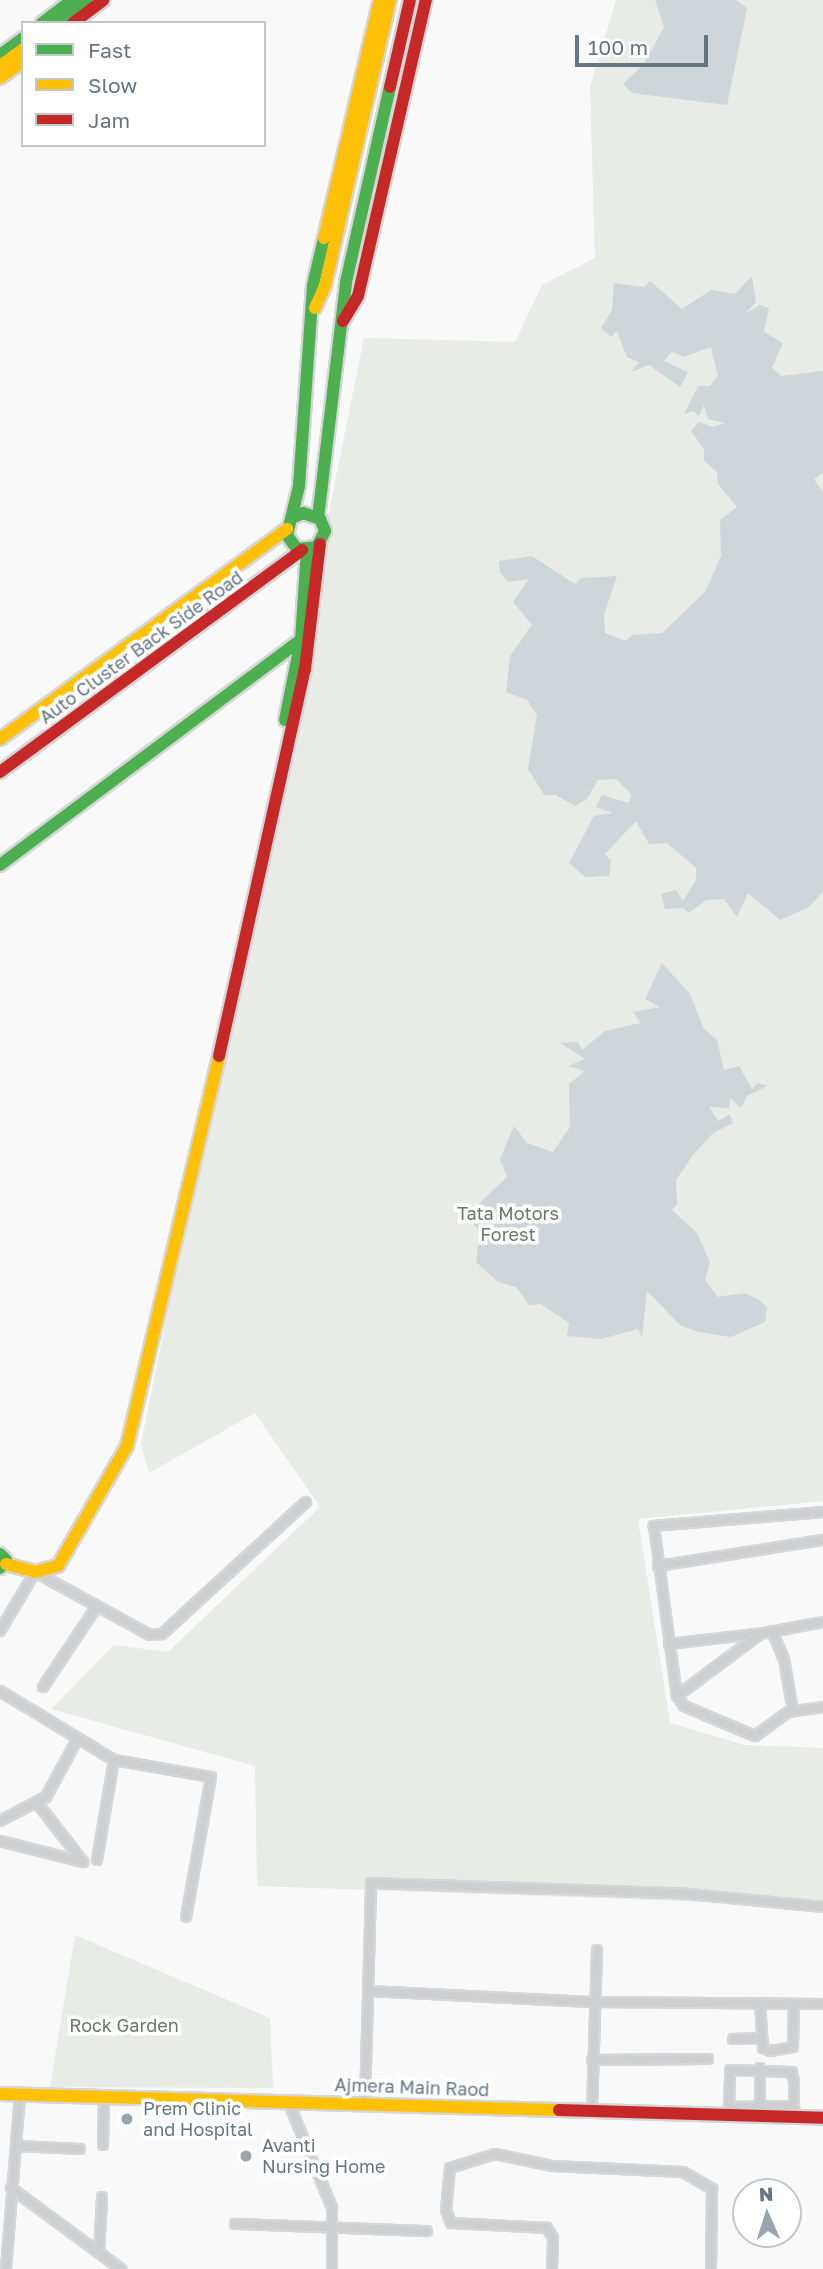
<!DOCTYPE html>
<html>
<head>
<meta charset="utf-8">
<style>
	body { margin:0 }
	#map { position:relative; width:823px; height:2269px; overflow:hidden; background:#f9f9f9; font-family:"Golos Text",sans-serif }
	div>[style] { position:absolute }
	[style*='--x'] { left:calc(var(--x)*1px); top:calc(var(--y)*1px); width:calc(var(--w)*1px); rotate:calc(var(--a)*1deg) }
	.green>* { inset:0; background:#e8ebe6 }
	.water>* { inset:0; background:#ced6d9 }
	.roads { filter:drop-shadow(2px 0 #d5d6d7) drop-shadow(-2px 0 #d5d6d7) drop-shadow(0 2px #d5d6d7) drop-shadow(0 -2px #d5d6d7) }
	.street>* { height:8px; margin:-4px; padding:0 4px; transform-origin:4px; border-radius:4px; background:#cecfd0 }
	.fast>* { height:12px; margin:-6px; padding:0 6px; transform-origin:6px; border-radius:6px; background:#4caf50 }
	.slow>* { height:12px; margin:-6px; padding:0 6px; transform-origin:6px; border-radius:6px; background:#ffc107 }
	.jam>* { height:12px; margin:-6px; padding:0 6px; transform-origin:6px; border-radius:6px; background:#c62828 }
	.dots>* { width:19px; height:19px; translate:-50% -50%; box-sizing:border-box; border:4px solid #fff; border-radius:50% }
	span { translate:-50% -50%; white-space:nowrap; text-align:center; line-height:1.15; -webkit-text-stroke:7px #fff; paint-order:stroke }
	.street-label { font-size:18px; color:#657683 }
	.park-label { font-size:18px; color:#687a64 }
	.poi-label { font-size:18px; color:#657683 }
	.left { translate:0 -50%; text-align:left }
	.legend { position:absolute; left:21px; top:21px; width:245px; height:126px; box-sizing:border-box; background:#fff; border:2px solid #c1c8cd; margin:0; padding:9px 12px; list-style:none; font-size:21px; color:#657683 }
	.legend li { display:flex; align-items:center; gap:14px; height:35px }
	.legend b { width:35px; border:2px solid #c1c8cd }
	.north { position:absolute; left:732px; top:2178px; width:70px; height:70px; box-sizing:border-box; background:#fff; border:2px solid #c1c8cd; border-radius:50%; rotate:357deg; font-size:19px; font-weight:700; line-height:28px; text-align:center; color:#657683 }
	.north::after { content:''; display:block; margin:auto; width:24px; height:32px; background:#99a4ac; clip-path:polygon(50% 0,100% 100%,50% 72%,0 100%) }
	.scale { position:absolute; left:575px; top:35px; width:133px; height:32px; box-sizing:border-box; border:4px solid #657683; border-top:0; padding-left:9px; font-size:21px; line-height:24px; white-space:nowrap; color:#657683; -webkit-text-stroke:5px #fff; paint-order:stroke }
</style>
</head>
<body>
<div id="map">
	<div class="green">
		<i style="clip-path:polygon(616px 0,823px 0,823px 1501px,638px 1519px,670px 1723px,745px 1745px,823px 1748px,823px 1906px,257px 1886px,255px 1766px,51px 1709px,114px 1645px,168px 1652px,320px 1507px,255px 1413px,149px 1473px,141px 1444px,364px 338px,515px 342px,542px 285px,595px 258px,590px 88px)"></i>
		<i style="clip-path:polygon(75px 1935px,270px 2018px,273px 2088px,50px 2087px)"></i>
	</div>
	<div class="water">
		<i style="clip-path:polygon(655px 0,736px 0,747px 8px,727px 105px,632px 93px,623px 84px,644px 64px,664px 27px)"></i>
		<i style="clip-path:polygon(752px 276px,756px 302px,745px 314px,760px 305px,769px 308px,764px 332px,783px 343px,772px 368px,781px 376px,823px 371px,823px 473px,814px 479px,823px 493px,823px 891px,809px 907px,780px 920px,748px 893px,737px 917px,724px 899px,706px 900px,689px 913px,683px 908px,665px 909px,661px 894px,676px 890px,683px 901px,696px 880px,696px 868px,667px 843px,649px 844px,636px 821px,605px 854px,611px 860px,609px 876px,585px 877px,569px 863px,594px 816px,613px 813px,596px 807px,602px 795px,629px 803px,631px 794px,616px 779px,598px 780px,587px 799px,575px 806px,556px 795px,544px 795px,528px 769px,537px 715px,527px 700px,506px 692px,510px 656px,532px 625px,513px 602px,529px 579px,509px 582px,500px 573px,499px 561px,532px 556px,575px 584px,581px 578px,617px 576px,604px 615px,605px 633px,626px 641px,632px 635px,662px 633px,705px 592px,721px 556px,720px 520px,737px 507px,718px 484px,717px 472px,704px 461px,704px 449px,691px 431px,699px 422px,712px 427px,725px 423px,708px 419px,704px 405px,699px 416px,693px 411px,684px 414px,698px 386px,710px 386px,718px 376px,711px 347px,684px 357px,672px 352px,664px 361px,688px 372px,680px 387px,649px 365px,631px 372px,639px 362px,627px 357px,617px 331px,611px 337px,601px 328px,612px 310px,614px 283px,644px 287px,650px 281px,682px 309px,711px 290px,735px 294px)"></i>
		<i style="clip-path:polygon(662px 963px,690px 994px,704px 1029px,717px 1040px,724px 1070px,739px 1066px,752px 1089px,758px 1083px,767px 1086px,747px 1096px,741px 1108px,730px 1098px,729px 1108px,709px 1107px,718px 1121px,730px 1114px,733px 1123px,713px 1133px,693px 1155px,676px 1180px,677px 1204px,672px 1210px,697px 1233px,710px 1262px,705px 1280px,718px 1297px,745px 1293px,757px 1299px,767px 1307px,765px 1322px,731px 1337px,699px 1332px,681px 1326px,647px 1291px,642px 1337px,638px 1329px,601px 1339px,567px 1336px,569px 1323px,541px 1304px,529px 1305px,516px 1287px,498px 1282px,476px 1262px,480px 1232px,467px 1215px,507px 1177px,500px 1159px,514px 1126px,527px 1143px,553px 1152px,570px 1127px,569px 1084px,585px 1071px,568px 1066px,585px 1059px,560px 1043px,578px 1042px,582px 1050px,605px 1031px,640px 1023px,634px 1012px,660px 1007px,645px 999px)"></i>
	</div>
	<div class="roads">
		<div class="street">
			<i style="--x:823;--y:1512;--w:170;--a:175.3"></i>
			<i style="--x:654;--y:1526;--w:172;--a:82.3"></i>
			<i style="--x:677;--y:1696;--w:12;--a:55"></i>
			<i style="--x:684;--y:1706;--w:77;--a:22.9"></i>
			<i style="--x:755;--y:1736;--w:41;--a:-36"></i>
			<i style="--x:788;--y:1712;--w:35;--a:-8"></i>
			<i style="--x:658;--y:1566;--w:167;--a:-9"></i>
			<i style="--x:0;--y:1631;--w:69;--a:-59.3"></i>
			<i style="--x:35;--y:1572;--w:131;--a:28.7"></i>
			<i style="--x:150;--y:1635;--w:12;--a:-5"></i>
			<i style="--x:162;--y:1634;--w:195;--a:-42.5"></i>
			<i style="--x:772;--y:1631;--w:30;--a:67"></i>
			<i style="--x:784;--y:1659;--w:53;--a:80.2"></i>
			<i style="--x:669;--y:1644;--w:88;--a:-6.6"></i>
			<i style="--x:43;--y:1687;--w:97;--a:-56.3"></i>
			<i style="--x:0;--y:1691;--w:133;--a:31.2"></i>
			<i style="--x:114;--y:1760;--w:98;--a:9.9"></i>
			<i style="--x:211;--y:1777;--w:142;--a:100.1"></i>
			<i style="--x:677;--y:1696;--w:104;--a:-36.8"></i>
			<i style="--x:760;--y:1634;--w:64;--a:-10.8"></i>
			<i style="--x:0;--y:1821;--w:52;--a:-27.6"></i>
			<i style="--x:46;--y:1797;--w:65;--a:-61.5"></i>
			<i style="--x:0;--y:1841;--w:86;--a:14.2"></i>
			<i style="--x:83;--y:1862;--w:73;--a:-127.8"></i>
			<i style="--x:97;--y:1860;--w:101;--a:-80.4"></i>
			<i style="--x:368;--y:1991;--w:228;--a:2.8"></i>
			<i style="--x:596;--y:2002;--w:227;--a:0.5"></i>
			<i style="--x:760;--y:2003;--w:45;--a:86.2"></i>
			<i style="--x:763;--y:2048;--w:9;--a:21"></i>
			<i style="--x:771;--y:2051;--w:22;--a:-10"></i>
			<i style="--x:793;--y:2047;--w:43;--a:-88.7"></i>
			<i style="--x:733;--y:2039;--w:29;--a:-2"></i>
			<i style="--x:592;--y:2060;--w:116;--a:-0.5"></i>
			<i style="--x:760;--y:2068;--w:43;--a:90"></i>
			<i style="--x:288;--y:2101;--w:116;--a:67.6"></i>
			<i style="--x:332;--y:2208;--w:61;--a:90"></i>
			<i style="--x:365;--y:2103;--w:220;--a:-88.4"></i>
			<i style="--x:371;--y:1883;--w:307;--a:1.9"></i>
			<i style="--x:678;--y:1893;--w:146;--a:5.5"></i>
			<i style="--x:794;--y:2106;--w:65;--a:179.1"></i>
			<i style="--x:729;--y:2107;--w:37;--a:-88"></i>
			<i style="--x:730;--y:2070;--w:62;--a:1.8"></i>
			<i style="--x:792;--y:2072;--w:10;--a:79"></i>
			<i style="--x:794;--y:2082;--w:24;--a:90"></i>
			<i style="--x:794;--y:2106;--w:12;--a:85"></i>
			<i style="--x:592;--y:2111;--w:161;--a:-88.2"></i>
			<i style="--x:103;--y:2145;--w:49;--a:-88.8"></i>
			<i style="--x:16;--y:2146;--w:64;--a:2.7"></i>
			<i style="--x:11;--y:2188;--w:137;--a:36.4"></i>
			<i style="--x:235;--y:2224;--w:192;--a:2.1"></i>
			<i style="--x:99;--y:2253;--w:56;--a:-86.9"></i>
			<i style="--x:6;--y:2269;--w:176;--a:-85.4"></i>
			<i style="--x:552;--y:2269;--w:31;--a:-88"></i>
			<i style="--x:553;--y:2238;--w:12;--a:-121"></i>
			<i style="--x:547;--y:2228;--w:96;--a:-177"></i>
			<i style="--x:451;--y:2223;--w:14;--a:-111"></i>
			<i style="--x:446;--y:2210;--w:42;--a:-84.6"></i>
			<i style="--x:450;--y:2168;--w:47;--a:-17.3"></i>
			<i style="--x:495;--y:2154;--w:58;--a:11.9"></i>
			<i style="--x:552;--y:2166;--w:131;--a:2.6"></i>
			<i style="--x:683;--y:2172;--w:34;--a:30"></i>
			<i style="--x:712;--y:2189;--w:80;--a:90.7"></i>
		</div>
		<div class="fast">
			<i style="--x:42;--y:23;--w:38;--a:-37"></i>
			<i style="--x:56;--y:23;--w:38;--a:-37"></i>
			<i style="--x:0;--y:55;--w:29;--a:-36"></i>
			<i style="--x:292;--y:518;--w:12;--a:-24"></i>
			<i style="--x:303;--y:513;--w:18;--a:19"></i>
			<i style="--x:320;--y:519;--w:13;--a:67"></i>
			<i style="--x:325;--y:531;--w:18;--a:117"></i>
			<i style="--x:317;--y:547;--w:20;--a:174"></i>
			<i style="--x:297;--y:549;--w:17;--a:-126"></i>
			<i style="--x:287;--y:535;--w:50;--a:-76.2"></i>
			<i style="--x:299;--y:486;--w:201;--a:-86"></i>
			<i style="--x:313;--y:285;--w:48;--a:-76.8"></i>
			<i style="--x:318;--y:518;--w:238;--a:-83.2"></i>
			<i style="--x:346;--y:282;--w:200;--a:-77.3"></i>
			<i style="--x:285;--y:720;--w:82;--a:-78.7"></i>
			<i style="--x:301;--y:640;--w:90;--a:-86.2"></i>
			<i style="--x:0;--y:865;--w:377;--a:-36.8"></i>
			<i style="--x:0;--y:1554;--w:8;--a:45"></i>
			<i style="--x:6;--y:1560;--w:10;--a:127"></i>
		</div>
		<div class="slow">
			<i style="--x:0;--y:66;--w:29;--a:-36"></i>
			<i style="--x:0;--y:78;--w:29;--a:-36"></i>
			<i style="--x:324;--y:238;--w:244;--a:-76.8"></i>
			<i style="--x:315;--y:308;--w:24;--a:-66"></i>
			<i style="--x:325;--y:286;--w:293;--a:-77.2"></i>
			<i style="--x:0;--y:739;--w:356;--a:-36.2"></i>
			<i style="--x:6;--y:1564;--w:30;--a:15"></i>
			<i style="--x:35;--y:1572;--w:24;--a:-15"></i>
			<i style="--x:58;--y:1566;--w:138;--a:-60.1"></i>
			<i style="--x:127;--y:1446;--w:401;--a:-76.7"></i>
			<i style="--x:0;--y:2094;--w:559;--a:1.64"></i>
		</div>
		<div class="jam">
			<i style="--x:73;--y:23;--w:38;--a:-37"></i>
			<i style="--x:390;--y:87;--w:89;--a:-77.1"></i>
			<i style="--x:343;--y:321;--w:29;--a:-59"></i>
			<i style="--x:358;--y:296;--w:304;--a:-77.1"></i>
			<i style="--x:0;--y:772;--w:375;--a:-36.3"></i>
			<i style="--x:219;--y:1056;--w:396;--a:-77.5"></i>
			<i style="--x:305;--y:669;--w:126;--a:-83.2"></i>
			<i style="--x:559;--y:2110;--w:264;--a:1.7"></i>
		</div>
	</div>
	<div class="dots">
		<i style="left:127px;top:2119px;background:#99a4ac"></i>
		<i style="left:246px;top:2156px;background:#99a4ac"></i>
	</div>
	<div class="street-label">
		<span style="left:141px;top:647px;rotate:-36deg">Auto Cluster Back Side Road</span>
		<span style="left:412px;top:2087px;rotate:2deg">Ajmera Main Raod</span>
	</div>
	<div class="park-label">
		<span style="left:508px;top:1224px">Tata Motors<br>Forest</span>
		<span style="left:124px;top:2025px">Rock Garden</span>
	</div>
	<div class="poi-label">
		<span class="left" style="left:143px;top:2119px">Prem Clinic<br>and Hospital</span>
		<span class="left" style="left:262px;top:2156px">Avanti<br>Nursing Home</span>
	</div>
	<ul class="legend">
	<li><b style="height:9px;background:#4caf50"></b>Fast</li>
	<li><b style="height:9px;background:#ffc107"></b>Slow</li>
	<li><b style="height:9px;background:#c62828"></b>Jam</li>
	</ul>
	<div class="north">N</div>
	<div class="scale">100 m</div>
</div>
</body>
</html>
